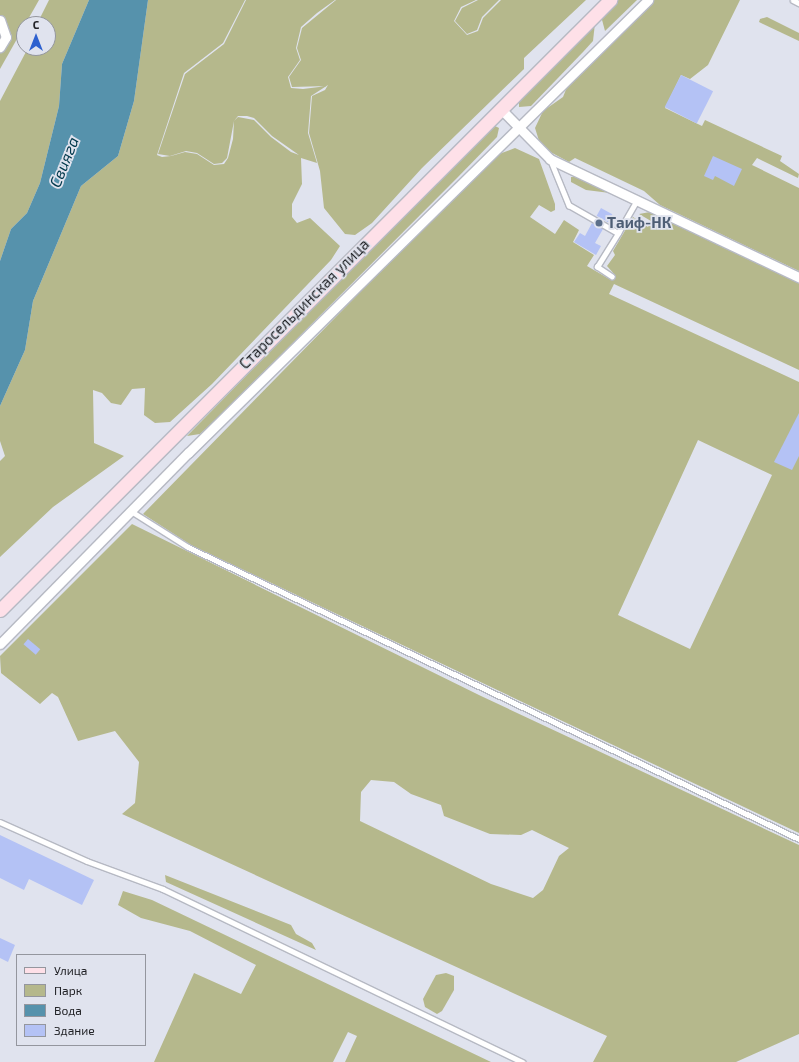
<!DOCTYPE html>
<html>
<head>
<meta charset="utf-8">
<style>
	body { margin:0 }
	#map { position:relative; width:799px; height:1062px; overflow:hidden; background:#e0e3ee; font-family:"Exo 2",sans-serif }
	div>[style] { position:absolute }
	[style*='--x'] { left:calc(var(--x)*1px); top:calc(var(--y)*1px); width:calc(var(--w)*1px); rotate:calc(var(--a)*1deg) }
	.green>* { inset:0; background:#b5b88c }
	.water>* { inset:0; background:#5692ac }
	.building>* { inset:0; background:#b4c2f5; transform-origin:0 0 }
	.roads { filter:drop-shadow(1px 0 #b6b9c3) drop-shadow(-1px 0 #b6b9c3) drop-shadow(0 1px #b6b9c3) drop-shadow(0 -1px #b6b9c3) }
	.lane>* { height:4.5px; margin:-2.25px; padding:0 2.25px; transform-origin:2.25px; border-radius:2.25px; background:#fff }
	.street>* { height:9px; margin:-4.5px; padding:0 4.5px; transform-origin:4.5px; border-radius:4.5px; background:#fff }
	.secondary>* { height:13px; margin:-6.5px; padding:0 6.5px; transform-origin:6.5px; border-radius:6.5px; background:#fee0e8 }
	.dots>* { width:11px; height:11px; translate:-50% -50%; box-sizing:border-box; border:2px solid #e0e3ee; border-radius:50% }
	span { translate:-50% -50%; white-space:nowrap; text-align:center; line-height:1.15; -webkit-text-stroke:3.5px #e0e3ee; paint-order:stroke }
	.service-label { font-size:15px; color:#4e5e75; font-weight:700 }
	.left { translate:0 -50%; text-align:left }
	.street-label { font-size:15px; color:#222327 }
	.water-label { font-size:16px; color:#00384b; font-style:italic }
	.legend { position:absolute; left:16px; top:954px; width:130px; height:92px; box-sizing:border-box; background:#e0e3ee; border:1px solid #94969e; margin:0; padding:5px 7px; list-style:none; font-size:12px; color:#222327 }
	.legend li { display:flex; align-items:center; gap:8px; height:20px }
	.legend b { width:20px; border:1px solid #94969e }
	.north { position:absolute; left:16px; top:16px; width:40px; height:40px; box-sizing:border-box; background:#e0e3ee; border:1px solid #94969e; border-radius:50%; rotate:0deg; font-size:11px; font-weight:700; line-height:16px; text-align:center; color:#222327 }
	.north::after { content:''; display:block; margin:auto; width:14px; height:18px; background:#2e61cf; clip-path:polygon(50% 0,100% 100%,50% 72%,0 100%) }
</style>
</head>
<body>
<div id="map">
	<div class="green">
		<i style="clip-path:polygon(0 0,39px 0,0 69px)"></i>
		<i style="clip-path:polygon(49px 0,89px 0,62px 64px,59px 106px,40px 183px,27px 213px,11px 229px,0 261px,0 101px,28px 48px,48px 48px,48px 24px,37px 24px)"></i>
		<i style="clip-path:polygon(148px 0,245px 0,223px 43px,184px 73px,157px 155px,162px 157px,171px 156px,185px 152px,197px 154px,214px 165px,224px 164px,228px 158px,233px 139px,234px 121px,238px 117px,254px 120px,271px 137px,291px 152px,299px 155px,272px 136px,254px 118px,247px 116px,238px 116px,234px 121px,227px 158px,222px 163px,214px 164px,197px 153px,186px 151px,170px 156px,158px 154px,185px 74px,224px 44px,246px 0,335px 0,317px 13px,301px 27px,296px 48px,300px 60px,288px 77px,291px 88px,303px 89px,327px 86px,292px 87px,289px 77px,301px 60px,297px 48px,302px 28px,336px 0,476px 0,461px 7px,454px 21px,467px 35px,478px 31px,483px 18px,501px 0,586px 0,524px 58px,524px 69px,422px 168px,372px 223px,355px 235px,345px 234px,324px 208px,320px 171px,309px 133px,312px 96px,325px 90px,328px 85px,311px 96px,308px 133px,317px 163px,301px 158px,302px 184px,292px 204px,292px 217px,297px 223px,310px 218px,340px 246px,331px 260px,212px 384px,170px 422px,155px 423px,144px 415px,145px 388px,132px 389px,121px 405px,111px 403px,102px 393px,93px 390px,94px 443px,124px 456px,53px 507px,0 557px,0 461px,5px 456px,0 441px,0 406px,25px 350px,33px 301px,81px 186px,118px 156px,134px 101px)"></i>
		<i style="clip-path:polygon(478px 0,499px 0,482px 17px,477px 30px,467px 34px,455px 21px,462px 8px)"></i>
		<i style="clip-path:polygon(616px 0,637px 0,605px 31px,601px 16px)"></i>
		<i style="clip-path:polygon(652px 0,740px 0,708px 65px,690px 79px,681px 75px,665px 108px,702px 126px,705px 120px,782px 156px,780px 161px,799px 174px,798px 178px,757px 158px,752px 165px,799px 188px,799px 271px,660px 205px,644px 191px,575px 158px,569px 162px,541px 147px,535px 128px,543px 111px,563px 97px,567px 87px)"></i>
		<i style="clip-path:polygon(767px 17px,799px 33px,799px 41px,759px 22px,760px 19px)"></i>
		<i style="clip-path:polygon(595px 23px,593px 41px,583px 52px,531px 106px,519px 107px,519px 100px)"></i>
		<i style="clip-path:polygon(493px 125px,499px 128px,497px 137px,457px 178px,216px 420px,200px 434px,187px 436px)"></i>
		<i style="clip-path:polygon(evenodd,515px 148px,539px 159px,555px 204px,555px 210px,551px 212px,539px 205px,530px 217px,555px 234px,564px 220px,579px 230px,573px 242px,594px 255px,587px 266px,611px 280px,615px 275px,607px 266px,615px 255px,613px 251px,633px 217px,648px 227px,651px 221px,639px 214px,650px 212px,799px 281px,799px 370px,614px 284px,609px 294px,799px 382px,799px 833px,191px 545px,143px 514px,468px 182px,499px 154px,515px 148px,698px 440px,772px 475px,690px 649px,618px 615px,698px 440px)"></i>
		<i style="clip-path:polygon(571px 177px,575px 177px,610px 193px,586px 190px,571px 182px)"></i>
		<i style="clip-path:polygon(evenodd,132px 524px,481px 696px,799px 845px,799px 1034px,736px 1062px,593px 1062px,607px 1036px,122px 814px,135px 803px,139px 762px,115px 731px,78px 741px,58px 697px,52px 693px,40px 704px,1px 673px,0 656px,132px 524px,371px 780px,394px 782px,411px 794px,441px 805px,444px 816px,490px 834px,521px 835px,532px 830px,569px 848px,559px 856px,543px 890px,533px 898px,491px 884px,360px 821px,361px 792px,371px 780px)"></i>
		<i style="clip-path:polygon(165px 875px,291px 925px,296px 934px,312px 943px,316px 950px,166px 882px)"></i>
		<i style="clip-path:polygon(123px 891px,152px 900px,491px 1062px,345px 1062px,357px 1036px,348px 1032px,333px 1062px,154px 1062px,194px 973px,241px 994px,256px 965px,190px 931px,141px 918px,118px 905px)"></i>
		<i style="clip-path:polygon(446px 973px,454px 976px,454px 990px,442px 1011px,437px 1014px,425px 1007px,423px 999px,436px 975px)"></i>
	</div>
	<div class="water">
		<i style="clip-path:polygon(89px 0,148px 0,134px 101px,118px 156px,81px 186px,33px 301px,25px 350px,0 406px,0 261px,11px 229px,27px 213px,40px 183px,59px 106px,62px 64px)"></i>
	</div>
	<div class="building">
		<i style="left:681px;top:75px;width:36px;height:36px;rotate:27deg"></i>
		<i style="clip-path:polygon(713px 156px,742px 169px,734px 186px,715px 176px,713px 180px,704px 176px)"></i>
		<i style="left:601px;top:208px;width:13px;height:9px;rotate:29deg"></i>
		<i style="clip-path:polygon(592px 223px,603px 229px,595px 243px,601px 246px,596px 255px,574px 242px,580px 233px,585px 236px)"></i>
		<i style="clip-path:polygon(799px 413px,799px 456px,792px 470px,774px 462px)"></i>
		<i style="left:28px;top:639px;width:16px;height:7px;rotate:40deg"></i>
		<i style="clip-path:polygon(0 835px,94px 880px,82px 905px,29px 879px,24px 890px,0 878px)"></i>
		<i style="clip-path:polygon(0 938px,15px 945px,8px 962px,0 958px)"></i>
	</div>
	<div class="roads">
		<div class="lane">
			<i style="--x:793;--y:0;--w:7;--a:27"></i>
			<i style="--x:551;--y:161;--w:48;--a:67.8"></i>
			<i style="--x:569;--y:205;--w:56;--a:29.7"></i>
			<i style="--x:618;--y:233;--w:38;--a:-60"></i>
			<i style="--x:612;--y:277;--w:18;--a:-146"></i>
			<i style="--x:597;--y:267;--w:40;--a:-58"></i>
			<i style="--x:131;--y:511;--w:67;--a:32.3"></i>
			<i style="--x:188;--y:547;--w:677;--a:25.54"></i>
			<i style="--x:0;--y:822;--w:95;--a:24.1"></i>
			<i style="--x:87;--y:861;--w:81;--a:20.2"></i>
			<i style="--x:163;--y:889;--w:399;--a:25.7"></i>
		</div>
		<div class="street">
			<i style="--x:0;--y:20;--w:18;--a:71"></i>
			<i style="--x:6;--y:37;--w:12;--a:121"></i>
			<i style="--x:500;--y:108;--w:71;--a:45.6"></i>
			<i style="--x:550;--y:159;--w:276;--a:25.4"></i>
			<i style="--x:0;--y:644;--w:268;--a:-45.5"></i>
			<i style="--x:188;--y:453;--w:646;--a:-44.56"></i>
		</div>
		<div class="secondary">
			<i style="--x:0;--y:610;--w:863;--a:-45"></i>
		</div>
	</div>
	<div class="dots">
		<i style="left:599px;top:223px;background:#5c6f8a"></i>
	</div>
	<div class="service-label">
		<span class="left" style="left:607px;top:223px">Таиф-НК</span>
	</div>
	<div class="street-label">
		<span style="left:304px;top:304px;rotate:-45deg">Старосельдинская улица</span>
	</div>
	<div class="water-label">
		<span style="left:64px;top:162px;rotate:-68deg">Свияга</span>
	</div>
	<ul class="legend">
	<li><b style="height:5px;background:#fee0e8"></b>Улица</li>
	<li><b style="height:11px;background:#b5b88c"></b>Парк</li>
	<li><b style="height:11px;background:#5692ac"></b>Вода</li>
	<li><b style="height:11px;background:#b4c2f5"></b>Здание</li>
	</ul>
	<div class="north">С</div>
</div>
</body>
</html>
